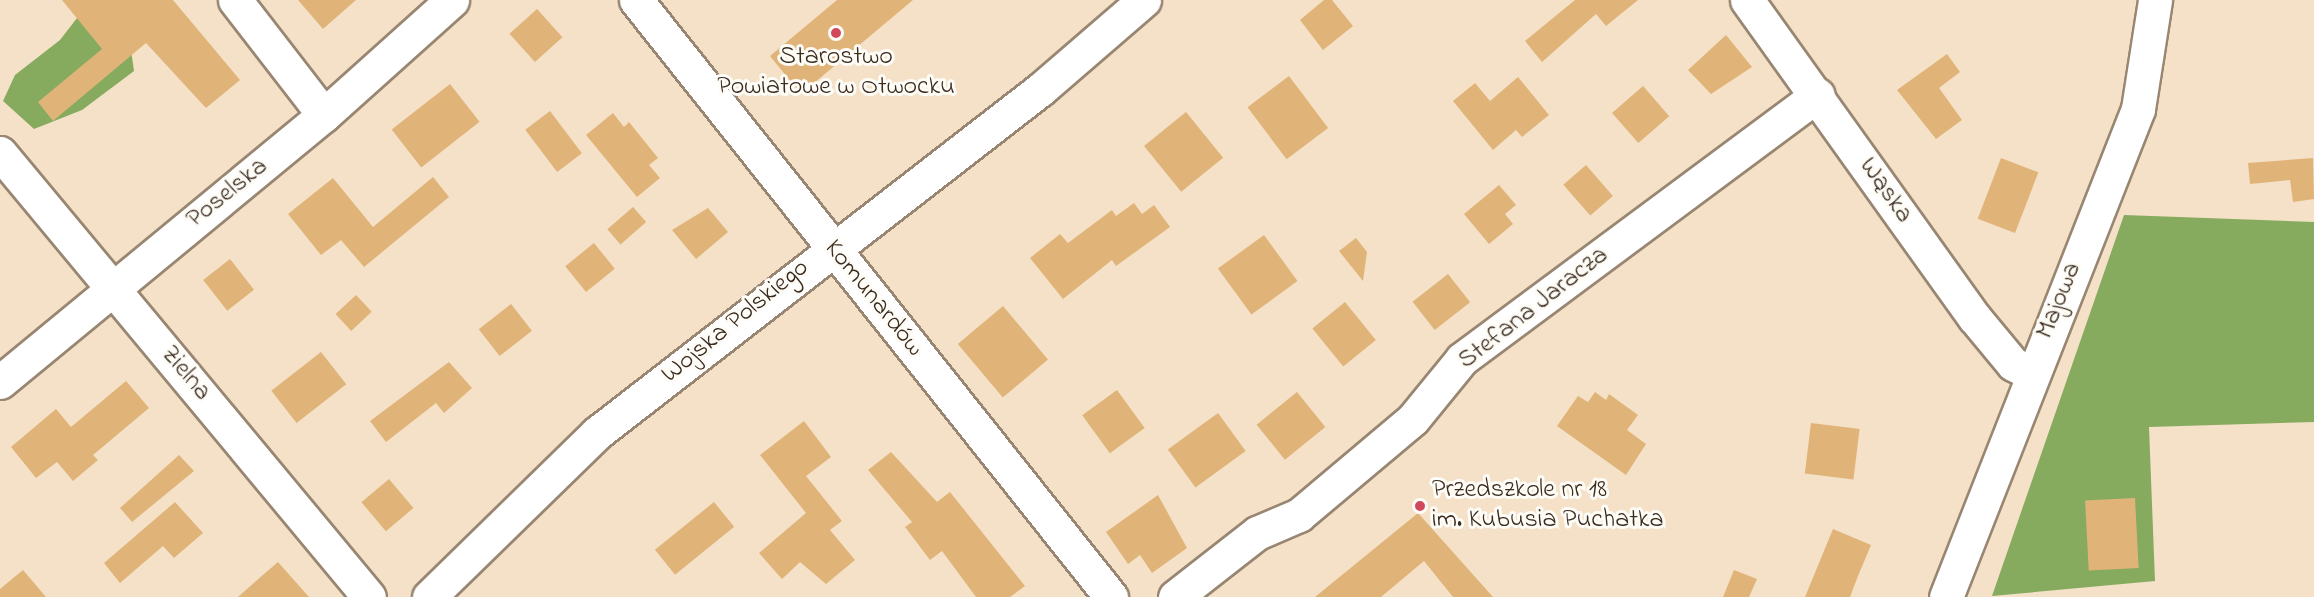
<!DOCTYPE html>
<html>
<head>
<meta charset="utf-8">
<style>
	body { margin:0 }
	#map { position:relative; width:2314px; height:597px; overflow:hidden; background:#f4e1c7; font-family:"Indie Flower",sans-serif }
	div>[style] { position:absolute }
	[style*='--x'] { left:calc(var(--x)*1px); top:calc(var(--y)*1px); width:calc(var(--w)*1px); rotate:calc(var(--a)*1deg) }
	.forest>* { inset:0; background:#86aa5e }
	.building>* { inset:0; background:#e0b479; transform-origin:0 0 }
	.roads { filter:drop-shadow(2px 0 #988672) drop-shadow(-2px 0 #988672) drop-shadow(0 2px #988672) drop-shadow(0 -2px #988672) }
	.minor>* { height:33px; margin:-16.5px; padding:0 16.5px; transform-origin:16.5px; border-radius:16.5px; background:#fff }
	.dots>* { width:16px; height:16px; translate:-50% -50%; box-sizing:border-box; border:3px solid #fdfcf7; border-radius:50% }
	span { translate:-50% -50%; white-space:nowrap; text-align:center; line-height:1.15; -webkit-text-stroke:6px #fdfcf7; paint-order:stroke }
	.poi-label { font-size:26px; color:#3b2a1e }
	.left { translate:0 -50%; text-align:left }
	.street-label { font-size:26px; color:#3b2a1e }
</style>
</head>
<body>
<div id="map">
	<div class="forest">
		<i style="clip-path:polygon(84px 9px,130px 43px,134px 71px,82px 110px,34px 129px,3px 101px,15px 75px,60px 40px)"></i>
		<i style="clip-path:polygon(2124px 215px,2314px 222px,2314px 422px,2149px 427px,2155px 581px,1992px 596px)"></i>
	</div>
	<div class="building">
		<i style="clip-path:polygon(62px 0,173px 0,240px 80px,206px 108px,146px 43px,53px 121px,38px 102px,102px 49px)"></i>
		<i style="clip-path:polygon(298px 0,356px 0,323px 29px)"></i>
		<i style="clip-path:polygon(837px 0,913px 0,801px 94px,770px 56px)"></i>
		<i style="clip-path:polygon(1324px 0,1332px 0,1353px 26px,1323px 50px,1300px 20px)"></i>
		<i style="clip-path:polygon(1575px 0,1638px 0,1606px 26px,1596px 14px,1542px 62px,1525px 41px)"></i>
		<i style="left:537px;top:9px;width:38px;height:37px;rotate:48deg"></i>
		<i style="clip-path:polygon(1726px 35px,1752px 67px,1711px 94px,1688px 70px)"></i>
		<i style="clip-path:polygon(1947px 54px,1960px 72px,1939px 88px,1962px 120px,1936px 139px,1897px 90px)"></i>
		<i style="left:1289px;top:76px;width:65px;height:52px;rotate:53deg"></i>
		<i style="clip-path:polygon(1518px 77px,1549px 115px,1522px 137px,1516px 130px,1493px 150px,1453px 101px,1475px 83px,1490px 101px)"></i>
		<i style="left:450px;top:84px;width:48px;height:74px;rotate:52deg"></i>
		<i style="left:1643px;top:86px;width:40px;height:41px;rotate:49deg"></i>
		<i style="left:550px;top:111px;width:53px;height:31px;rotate:53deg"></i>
		<i style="left:1186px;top:112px;width:59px;height:54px;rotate:51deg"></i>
		<i style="clip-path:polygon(613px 113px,624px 127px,629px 122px,658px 158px,649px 165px,660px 178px,637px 197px,586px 135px)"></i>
		<i style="left:2001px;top:158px;width:40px;height:65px;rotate:21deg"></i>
		<i style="clip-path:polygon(2313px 158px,2314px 199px,2293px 202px,2290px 180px,2250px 184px,2248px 163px)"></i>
		<i style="left:1586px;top:165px;width:41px;height:30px;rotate:49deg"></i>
		<i style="clip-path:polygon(433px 177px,449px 197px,364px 267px,341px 240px,321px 255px,288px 214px,333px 178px,373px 227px)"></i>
		<i style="clip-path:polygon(1499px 185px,1516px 205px,1505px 214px,1513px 224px,1489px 244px,1464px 214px)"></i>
		<i style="clip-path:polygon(1134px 203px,1142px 214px,1154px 205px,1170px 227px,1116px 266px,1112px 260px,1063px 299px,1030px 258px,1060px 234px,1068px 243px,1112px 210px,1116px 216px)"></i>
		<i style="left:633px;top:207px;width:20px;height:34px;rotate:49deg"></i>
		<i style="clip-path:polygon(708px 208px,728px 232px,696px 259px,672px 230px)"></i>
		<i style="left:1264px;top:235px;width:57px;height:57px;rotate:54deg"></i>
		<i style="clip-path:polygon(1356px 238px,1367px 252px,1363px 281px,1339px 251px)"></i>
		<i style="left:594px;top:243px;width:33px;height:37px;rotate:51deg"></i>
		<i style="left:230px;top:259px;width:39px;height:34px;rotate:52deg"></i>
		<i style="left:1448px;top:274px;width:36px;height:45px;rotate:52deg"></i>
		<i style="left:356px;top:295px;width:23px;height:28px;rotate:47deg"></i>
		<i style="left:1345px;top:302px;width:49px;height:42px;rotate:51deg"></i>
		<i style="left:511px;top:304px;width:34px;height:41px;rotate:52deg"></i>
		<i style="left:1003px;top:306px;width:70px;height:59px;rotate:50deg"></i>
		<i style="left:321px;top:352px;width:41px;height:63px;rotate:52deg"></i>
		<i style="clip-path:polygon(449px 362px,472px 388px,444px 413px,436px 403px,386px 442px,370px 421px)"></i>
		<i style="clip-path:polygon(126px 381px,149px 408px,93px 455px,98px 460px,73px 481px,57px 462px,36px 478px,11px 447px,56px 409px,71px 427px)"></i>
		<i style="left:1117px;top:390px;width:47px;height:43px;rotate:54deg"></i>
		<i style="left:1297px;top:392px;width:45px;height:52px;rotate:51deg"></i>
		<i style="clip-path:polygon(1595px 392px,1606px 400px,1609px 394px,1638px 415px,1627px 430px,1646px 444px,1626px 475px,1557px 426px,1578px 396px,1588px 402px)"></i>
		<i style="left:1218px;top:413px;width:47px;height:62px;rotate:54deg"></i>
		<i style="clip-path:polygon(804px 421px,831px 457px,806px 476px,842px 521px,830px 530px,855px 560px,826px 584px,800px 562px,782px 579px,759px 553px,806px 513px,760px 455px)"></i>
		<i style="left:1811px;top:423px;width:49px;height:51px;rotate:7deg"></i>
		<i style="clip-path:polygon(891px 452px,937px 502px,950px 492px,1025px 586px,1010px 597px,976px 597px,942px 551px,930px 560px,905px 527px,912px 522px,868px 470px)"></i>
		<i style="clip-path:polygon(179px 455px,194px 471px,132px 522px,120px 508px)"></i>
		<i style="left:389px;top:479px;width:38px;height:36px;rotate:50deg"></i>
		<i style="clip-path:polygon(1158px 495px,1187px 548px,1152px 573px,1140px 555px,1128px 564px,1106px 532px)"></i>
		<i style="left:2135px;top:498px;width:70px;height:50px;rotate:87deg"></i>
		<i style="clip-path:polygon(175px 502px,203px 533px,174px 558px,163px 546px,120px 583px,104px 563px)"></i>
		<i style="left:714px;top:502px;width:32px;height:76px;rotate:51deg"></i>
		<i style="clip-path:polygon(1418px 513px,1493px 597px,1453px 597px,1424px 561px,1381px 597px,1315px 597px)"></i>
		<i style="clip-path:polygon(1833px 529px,1871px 545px,1858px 576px,1850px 597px,1805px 597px)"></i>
		<i style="clip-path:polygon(278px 562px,309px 597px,238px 597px,264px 574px)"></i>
		<i style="clip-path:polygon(23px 570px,46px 597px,0 597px,0 589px)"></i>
		<i style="clip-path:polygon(1734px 570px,1757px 579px,1749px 597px,1723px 597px)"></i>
	</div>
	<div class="roads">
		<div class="minor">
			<i style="--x:235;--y:0;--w:145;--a:52.3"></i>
			<i style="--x:636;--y:0;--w:763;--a:51.49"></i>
			<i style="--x:1747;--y:0;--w:390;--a:54.4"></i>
			<i style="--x:1974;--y:317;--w:61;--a:50.3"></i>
			<i style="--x:2013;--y:364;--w:20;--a:27"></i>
			<i style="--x:0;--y:153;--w:577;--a:50.27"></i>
			<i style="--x:0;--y:382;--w:420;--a:-39.5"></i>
			<i style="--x:324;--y:115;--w:172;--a:-41.9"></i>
			<i style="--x:429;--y:597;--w:235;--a:-44.3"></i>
			<i style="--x:597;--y:433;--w:562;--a:-37.77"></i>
			<i style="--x:1041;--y:89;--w:136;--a:-40.8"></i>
			<i style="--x:1175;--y:597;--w:104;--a:-38"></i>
			<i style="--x:1257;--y:533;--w:46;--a:-23.2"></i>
			<i style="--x:1299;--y:515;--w:149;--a:-40.1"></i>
			<i style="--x:1413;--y:419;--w:77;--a:-50.8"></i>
			<i style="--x:1462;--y:359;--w:443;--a:-36.6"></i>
			<i style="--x:1946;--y:597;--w:524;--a:-68.52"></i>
			<i style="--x:2138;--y:109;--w:110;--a:-81.1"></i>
		</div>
	</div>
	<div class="dots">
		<i style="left:836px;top:33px;background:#d1495b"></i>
		<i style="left:1420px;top:506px;background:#d1495b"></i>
	</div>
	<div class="poi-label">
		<span style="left:836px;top:73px">Starostwo<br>Powiatowe w Otwocku</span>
		<span class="left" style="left:1432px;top:506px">Przedszkole nr 18<br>im. Kubusia Puchatka</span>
	</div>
	<div class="street-label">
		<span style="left:1885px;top:191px;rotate:55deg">Wąska</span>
		<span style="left:228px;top:194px;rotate:-39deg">Poselska</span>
		<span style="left:873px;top:299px;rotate:51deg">Komunardów</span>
		<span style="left:2060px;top:301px;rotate:-68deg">Majowa</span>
		<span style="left:1534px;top:309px;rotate:-38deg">Stefana Jaracza</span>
		<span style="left:736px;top:322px;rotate:-39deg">Wojska Polskiego</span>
		<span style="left:185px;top:374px;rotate:50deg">Zielna</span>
	</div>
</div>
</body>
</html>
